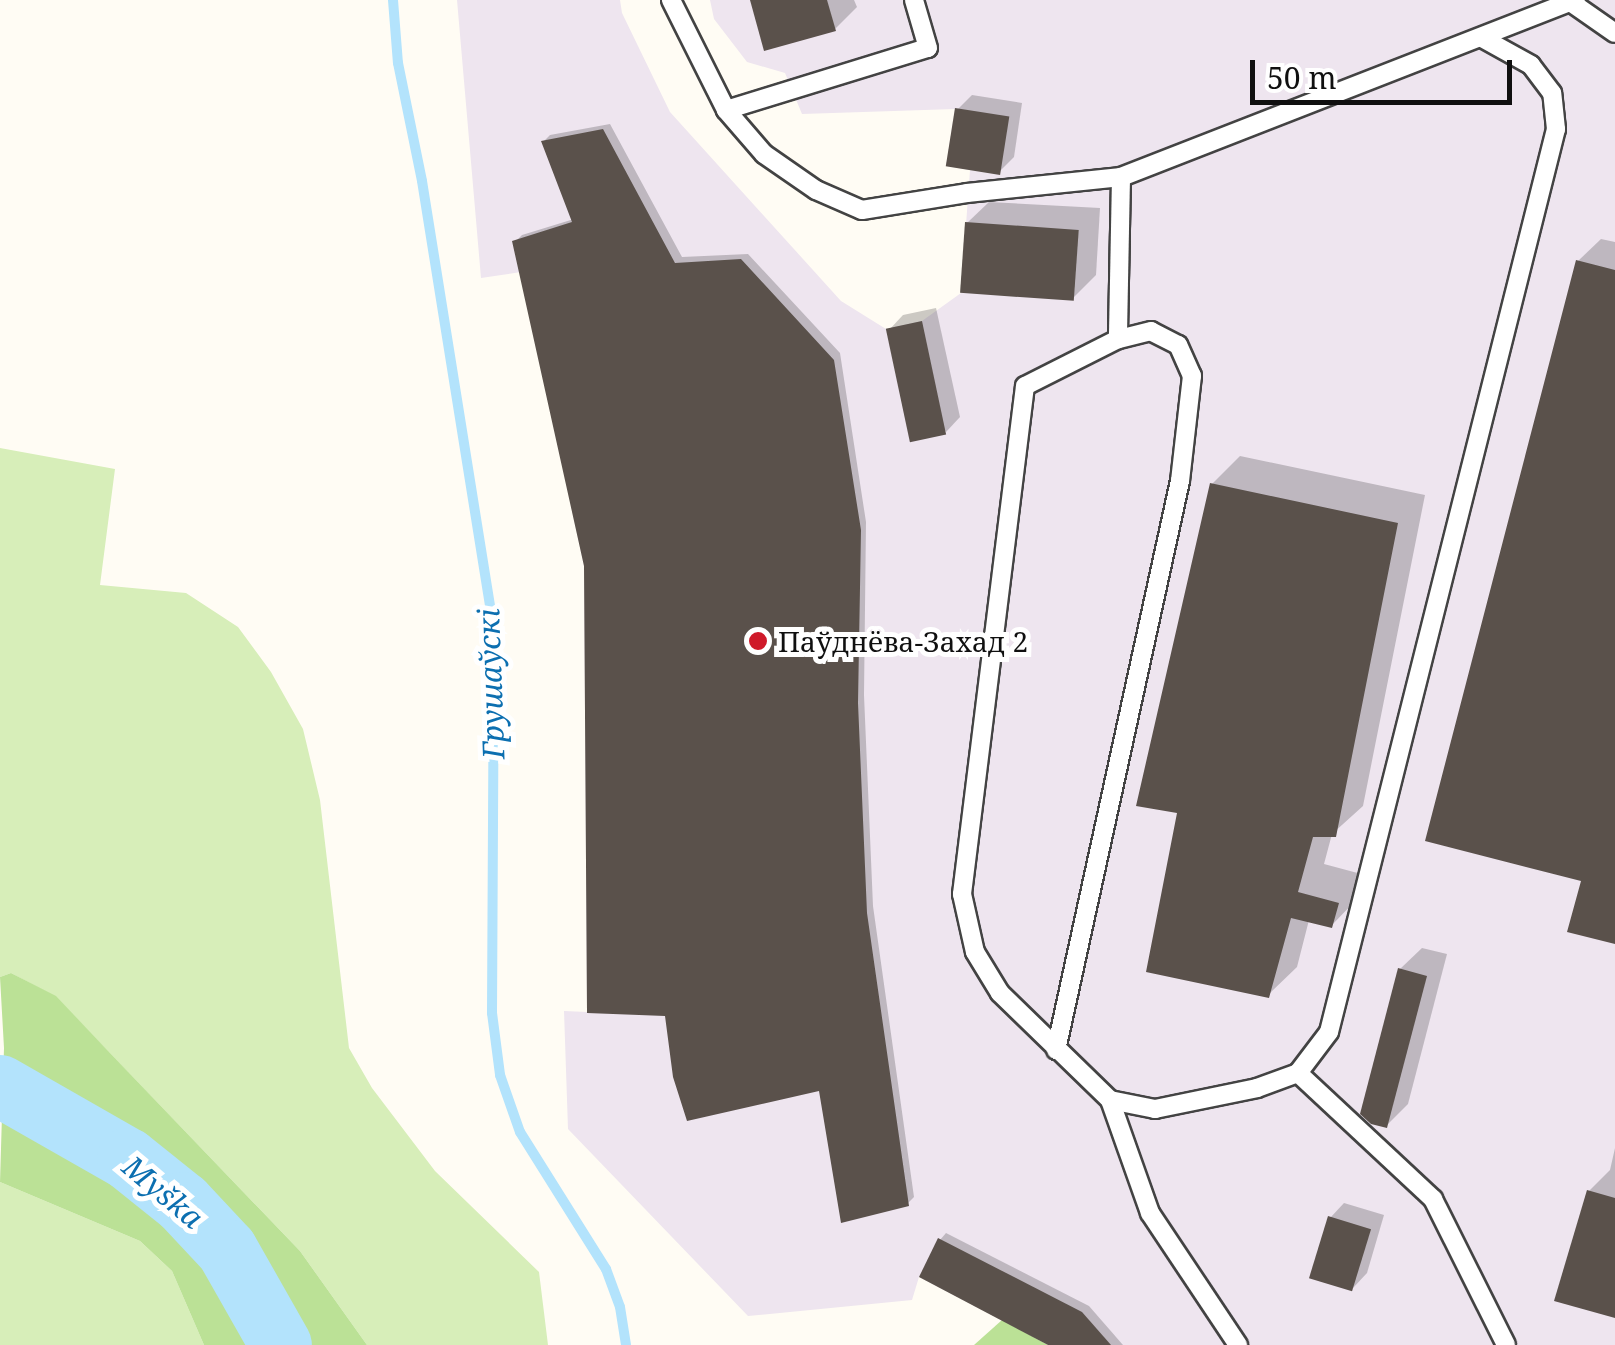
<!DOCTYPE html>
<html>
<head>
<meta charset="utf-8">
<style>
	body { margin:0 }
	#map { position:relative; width:1615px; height:1345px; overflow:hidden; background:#fffcf4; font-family:"Noto Serif",serif }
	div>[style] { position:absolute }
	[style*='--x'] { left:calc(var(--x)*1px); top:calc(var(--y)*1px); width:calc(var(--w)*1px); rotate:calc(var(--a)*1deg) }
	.industrial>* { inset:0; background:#eee5ef }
	.green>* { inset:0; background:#d7eeb9 }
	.forest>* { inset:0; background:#bbe196 }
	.shadow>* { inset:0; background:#0003 }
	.stream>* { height:10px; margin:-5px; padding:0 5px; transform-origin:5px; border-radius:5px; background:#b3e3fc }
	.river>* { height:62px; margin:-31px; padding:0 31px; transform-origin:31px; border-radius:31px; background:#b3e3fc }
	.building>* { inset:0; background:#5a514b; transform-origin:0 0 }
	.roads { filter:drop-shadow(2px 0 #434343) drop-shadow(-2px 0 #434343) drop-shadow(0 2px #434343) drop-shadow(0 -2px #434343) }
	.lane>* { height:18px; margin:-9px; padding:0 9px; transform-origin:9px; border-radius:9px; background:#fff }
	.dots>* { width:28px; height:28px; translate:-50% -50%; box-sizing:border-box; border:5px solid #fff; border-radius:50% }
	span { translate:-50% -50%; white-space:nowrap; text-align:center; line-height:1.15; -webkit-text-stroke:10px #fff; paint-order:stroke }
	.poi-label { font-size:28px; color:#101010 }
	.left { translate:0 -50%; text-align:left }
	.water-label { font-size:30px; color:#0c6fb0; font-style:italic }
	.scale { position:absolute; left:1250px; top:60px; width:262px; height:45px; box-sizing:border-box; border:5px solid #101010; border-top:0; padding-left:12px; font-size:30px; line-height:35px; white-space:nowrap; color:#101010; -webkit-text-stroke:8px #fff; paint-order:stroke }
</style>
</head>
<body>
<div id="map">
	<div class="industrial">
		<i style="clip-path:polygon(457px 0,620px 0,622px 13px,670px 112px,841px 301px,886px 329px,922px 321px,961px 293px,970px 170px,946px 166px,955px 109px,802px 114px,785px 73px,747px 62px,714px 19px,710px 0,1615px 0,1615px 1345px,1049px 1345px,919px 1277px,912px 1300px,748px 1316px,568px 1129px,564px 1011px,587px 1012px,584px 566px,521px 272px,481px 278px)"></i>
	</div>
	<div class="green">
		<i style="clip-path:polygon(0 448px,115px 469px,100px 585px,186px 593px,238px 627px,271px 672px,303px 729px,320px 800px,349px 1048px,372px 1088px,435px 1171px,539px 1272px,548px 1345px,367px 1345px,300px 1251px,56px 997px,11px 973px,0 977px)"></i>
		<i style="clip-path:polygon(0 1182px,140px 1241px,172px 1271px,204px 1345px,0 1345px)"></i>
	</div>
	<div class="forest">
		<i style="clip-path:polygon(11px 973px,56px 996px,110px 1053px,300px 1251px,367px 1345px,204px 1345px,172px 1271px,140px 1241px,0 1182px,4px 1048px,0 977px)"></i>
		<i style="clip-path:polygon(1002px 1320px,1048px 1345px,974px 1345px)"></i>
	</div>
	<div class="shadow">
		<i style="clip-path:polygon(752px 0,854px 0,857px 7px,835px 29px)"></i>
		<i style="clip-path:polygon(972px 95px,1022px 103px,1014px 157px,1000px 171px,957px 110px)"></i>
		<i style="clip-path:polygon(610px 124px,682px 257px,748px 254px,840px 353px,866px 522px,864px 695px,873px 906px,914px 1197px,907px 1204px,821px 1088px,667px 1013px,587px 566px,515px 242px,522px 235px,574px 219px,544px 141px,550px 135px)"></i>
		<i style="clip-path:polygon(989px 202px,1100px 208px,1096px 275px,1074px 297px,967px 223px)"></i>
		<i style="clip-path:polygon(1601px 239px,1615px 242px,1615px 942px,1584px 879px,1578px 261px)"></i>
		<i style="clip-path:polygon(936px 308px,960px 417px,946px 432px,889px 330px,903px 315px)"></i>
		<i style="clip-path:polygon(1240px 456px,1425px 495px,1363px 806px,1332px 834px,1324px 864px,1365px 875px,1359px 897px,1331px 926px,1309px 920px,1297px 967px,1268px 995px,1180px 811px,1212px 484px)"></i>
		<i style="clip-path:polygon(1422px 948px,1447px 954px,1408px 1104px,1387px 1125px,1400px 969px)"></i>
		<i style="clip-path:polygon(1615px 1148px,1615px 1316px,1589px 1191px,1610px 1170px)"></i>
		<i style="clip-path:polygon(1344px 1203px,1384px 1215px,1367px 1273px,1353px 1288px,1330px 1218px)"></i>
		<i style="clip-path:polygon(946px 1233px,1089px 1306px,1123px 1345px,1054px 1345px,940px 1240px)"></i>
	</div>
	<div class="stream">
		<i style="--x:393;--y:0;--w:63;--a:85.5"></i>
		<i style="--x:398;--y:63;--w:120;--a:78.5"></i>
		<i style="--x:422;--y:181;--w:456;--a:80.9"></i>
		<i style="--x:494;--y:631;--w:382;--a:90.3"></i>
		<i style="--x:492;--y:1013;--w:63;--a:82.6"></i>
		<i style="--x:500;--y:1075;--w:60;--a:70.7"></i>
		<i style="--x:520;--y:1132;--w:162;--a:57.9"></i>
		<i style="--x:606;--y:1269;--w:40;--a:69.8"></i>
		<i style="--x:620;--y:1307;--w:38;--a:81"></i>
	</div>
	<div class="river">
		<i style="--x:0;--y:1086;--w:147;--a:29.7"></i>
		<i style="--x:128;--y:1159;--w:70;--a:38.7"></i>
		<i style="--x:183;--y:1203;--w:64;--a:46.9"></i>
		<i style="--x:227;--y:1250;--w:109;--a:60.4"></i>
	</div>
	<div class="building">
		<i style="clip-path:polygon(750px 0,827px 0,836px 31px,764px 51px)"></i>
		<i style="left:955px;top:108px;width:55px;height:59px;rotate:9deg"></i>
		<i style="clip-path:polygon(603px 129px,675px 263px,741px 259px,834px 360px,861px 530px,858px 703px,867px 913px,909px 1206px,841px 1223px,819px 1091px,687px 1121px,673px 1077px,665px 1016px,587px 1013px,584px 566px,512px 241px,572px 222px,541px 141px)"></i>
		<i style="left:965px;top:222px;width:114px;height:71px;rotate:4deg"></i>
		<i style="clip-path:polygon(1576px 260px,1615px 270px,1615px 944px,1567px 932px,1581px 881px,1425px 841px)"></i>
		<i style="left:922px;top:321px;width:116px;height:37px;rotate:78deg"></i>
		<i style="clip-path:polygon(1210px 483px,1398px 523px,1336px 837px,1313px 837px,1298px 892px,1339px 903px,1332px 928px,1291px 918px,1269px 998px,1146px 972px,1177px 813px,1136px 806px)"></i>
		<i style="clip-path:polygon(1398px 968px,1427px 976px,1387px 1128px,1371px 1124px,1360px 1114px)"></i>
		<i style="clip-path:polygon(1587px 1190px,1615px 1198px,1615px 1318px,1554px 1301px)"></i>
		<i style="left:1328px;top:1216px;width:45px;height:65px;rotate:17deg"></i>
		<i style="clip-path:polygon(938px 1238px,1082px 1312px,1111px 1345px,1048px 1345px,919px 1277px)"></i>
	</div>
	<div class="roads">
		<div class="lane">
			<i style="--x:671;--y:0;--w:123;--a:63.4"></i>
			<i style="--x:726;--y:110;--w:58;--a:49.2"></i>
			<i style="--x:764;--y:154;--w:63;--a:34.7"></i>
			<i style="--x:816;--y:190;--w:50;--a:23.5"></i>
			<i style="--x:862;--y:210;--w:106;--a:-9.2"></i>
			<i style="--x:967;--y:193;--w:155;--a:-5.9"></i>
			<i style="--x:1121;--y:177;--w:488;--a:-21.3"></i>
			<i style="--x:1572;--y:3;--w:52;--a:34.9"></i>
			<i style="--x:726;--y:110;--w:211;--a:-17.1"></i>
			<i style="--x:928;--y:48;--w:50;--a:-106.3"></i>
			<i style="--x:1121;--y:177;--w:162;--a:91.1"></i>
			<i style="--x:1118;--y:339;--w:104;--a:153.2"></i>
			<i style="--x:1025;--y:386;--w:512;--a:97.07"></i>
			<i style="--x:962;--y:894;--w:59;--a:77.4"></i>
			<i style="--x:975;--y:952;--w:48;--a:58.6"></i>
			<i style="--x:1000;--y:993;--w:153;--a:44.2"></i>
			<i style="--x:1110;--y:1100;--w:46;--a:11.3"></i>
			<i style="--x:1155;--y:1109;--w:104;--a:-11.6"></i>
			<i style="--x:1257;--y:1088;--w:44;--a:-20.1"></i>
			<i style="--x:1298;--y:1073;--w:51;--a:-52.9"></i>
			<i style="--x:1329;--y:1032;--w:931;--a:-75.89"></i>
			<i style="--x:1556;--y:129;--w:36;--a:-96"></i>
			<i style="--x:1552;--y:93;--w:35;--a:-127"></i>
			<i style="--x:1531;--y:65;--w:56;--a:-151.1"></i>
			<i style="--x:1056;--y:1050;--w:582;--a:-77.71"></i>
			<i style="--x:1180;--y:481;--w:106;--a:-83.5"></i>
			<i style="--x:1192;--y:376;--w:34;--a:-114"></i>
			<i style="--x:1178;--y:345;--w:30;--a:-153"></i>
			<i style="--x:1151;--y:331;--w:34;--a:166"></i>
			<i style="--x:1298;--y:1073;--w:185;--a:43"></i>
			<i style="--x:1433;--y:1199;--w:163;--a:63.4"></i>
			<i style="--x:1110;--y:1100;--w:120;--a:70.5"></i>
			<i style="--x:1150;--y:1213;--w:159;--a:56.3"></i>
		</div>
	</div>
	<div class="dots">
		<i style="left:758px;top:641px;background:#cf1a2a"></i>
	</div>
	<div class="poi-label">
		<span class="left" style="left:778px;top:641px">Паўднёва-Захад 2</span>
	</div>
	<div class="water-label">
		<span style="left:491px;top:684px;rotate:-92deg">Грушаўскі</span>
		<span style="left:163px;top:1192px;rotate:40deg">Муška</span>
	</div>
	<div class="scale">50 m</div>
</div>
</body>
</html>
